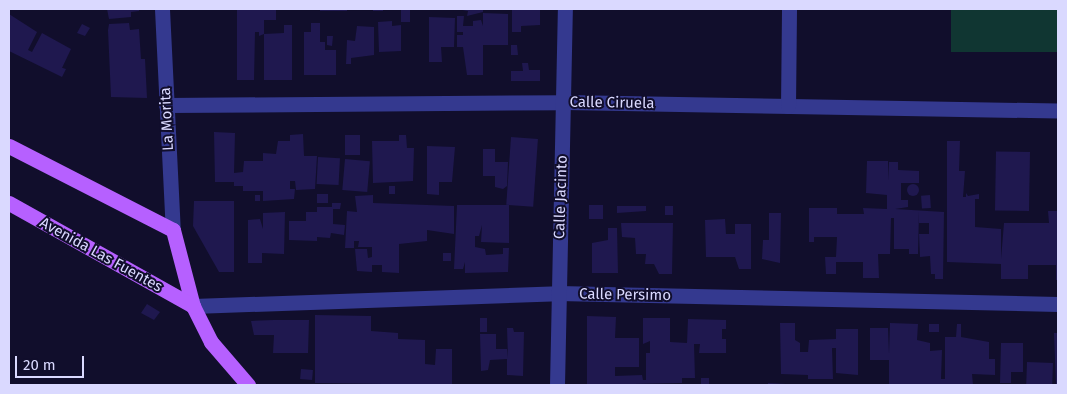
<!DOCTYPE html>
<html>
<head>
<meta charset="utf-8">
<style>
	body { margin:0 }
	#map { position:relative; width:1067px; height:394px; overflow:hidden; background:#110e2c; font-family:"Fira Sans",sans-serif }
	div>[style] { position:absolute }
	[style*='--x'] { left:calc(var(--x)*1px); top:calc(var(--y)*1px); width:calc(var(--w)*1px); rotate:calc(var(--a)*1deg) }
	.green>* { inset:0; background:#103632; transform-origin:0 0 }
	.building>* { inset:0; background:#1f184f; transform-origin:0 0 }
	.round { border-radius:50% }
	.street>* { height:15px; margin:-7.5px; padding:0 7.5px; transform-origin:7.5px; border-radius:7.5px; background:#34398f }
	.primary>* { height:15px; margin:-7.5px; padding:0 7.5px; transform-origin:7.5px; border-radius:7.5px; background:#b660ff }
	span { translate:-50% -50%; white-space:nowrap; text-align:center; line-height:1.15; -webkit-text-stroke:4px #110e2c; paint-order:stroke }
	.street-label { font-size:15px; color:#dad9ff }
	.frame { position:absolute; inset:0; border:10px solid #dad9ff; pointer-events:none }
	.scale { position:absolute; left:15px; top:356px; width:69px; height:22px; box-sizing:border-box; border:2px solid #dad9ff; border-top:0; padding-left:6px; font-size:15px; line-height:18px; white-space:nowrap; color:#dad9ff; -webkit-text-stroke:4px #110e2c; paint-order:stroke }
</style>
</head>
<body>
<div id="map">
	<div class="green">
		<i style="left:951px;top:9px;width:107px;height:43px"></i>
	</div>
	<div class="building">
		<i style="clip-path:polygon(107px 9px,139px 9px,139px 11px,131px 12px,131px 17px,109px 19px)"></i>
		<i style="clip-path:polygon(237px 9px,276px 9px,276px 20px,264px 20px,264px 34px,284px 33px,284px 25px,292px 25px,292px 80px,264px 80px,264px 34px,259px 36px,259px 32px,255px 32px,254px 80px,237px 80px)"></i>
		<i style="left:320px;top:9px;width:27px;height:2px"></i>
		<i style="left:373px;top:9px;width:10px;height:2px"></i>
		<i style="clip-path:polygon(457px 9px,483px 9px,483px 12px,467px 16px,468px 11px)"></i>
		<i style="clip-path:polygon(512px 9px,540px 9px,540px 25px,521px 26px,521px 32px,512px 32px)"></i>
		<i style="left:401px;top:10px;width:9px;height:12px"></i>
		<i style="clip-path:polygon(483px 13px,508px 14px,508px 45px,483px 45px,483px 75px,467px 75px,463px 47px,457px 47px,457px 35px,463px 35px,463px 32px,457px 32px,457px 16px,464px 16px,463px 26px,473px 26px,473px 21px,481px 20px,483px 26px)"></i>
		<i style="clip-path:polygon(9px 14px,37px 32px,28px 50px,32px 52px,42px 33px,71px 49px,62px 68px,56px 66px,66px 69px,62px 77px,9px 51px)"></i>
		<i style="clip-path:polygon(429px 17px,455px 18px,454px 47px,441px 47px,442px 62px,429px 62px)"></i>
		<i style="clip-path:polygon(392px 21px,392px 26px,401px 25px,401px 51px,379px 52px,378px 22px)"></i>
		<i style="clip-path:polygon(129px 23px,130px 30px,139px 29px,141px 59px,145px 59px,147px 98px,111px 97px,108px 30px,109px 24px)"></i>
		<i style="clip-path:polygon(311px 23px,320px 23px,320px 42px,325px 42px,325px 50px,336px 50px,336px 75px,304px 75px,304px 32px,311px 32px)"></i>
		<i style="clip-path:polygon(82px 24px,90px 28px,85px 36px,77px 33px)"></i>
		<i style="clip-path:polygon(357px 26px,374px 27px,374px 55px,351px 58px,351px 64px,346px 64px,347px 40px,355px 41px)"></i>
		<i style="clip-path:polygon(327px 36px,333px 36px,332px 46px,327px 45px)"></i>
		<i style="clip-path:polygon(511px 45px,517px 45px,518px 55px,511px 55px)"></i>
		<i style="clip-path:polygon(522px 63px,528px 63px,529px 70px,540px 70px,540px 81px,511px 81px,511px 71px,523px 71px)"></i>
		<i style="clip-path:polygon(214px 132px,235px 133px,234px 173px,243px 172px,244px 161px,263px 161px,263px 153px,276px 154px,278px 141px,290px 141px,290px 135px,303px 134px,304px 156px,317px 156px,315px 189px,296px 190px,295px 181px,290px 181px,290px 189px,295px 189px,294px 199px,263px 201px,263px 191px,243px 191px,243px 186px,234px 186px,234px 182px,215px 182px)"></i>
		<i style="left:345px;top:135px;width:15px;height:20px"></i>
		<i style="clip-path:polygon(399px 135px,406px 135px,407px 148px,414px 148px,413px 181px,373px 183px,372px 141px,399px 141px)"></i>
		<i style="left:511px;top:137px;width:27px;height:68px;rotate:4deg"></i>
		<i style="clip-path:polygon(947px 141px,960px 141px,959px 171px,965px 171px,963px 197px,966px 197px,966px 193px,968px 196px,979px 194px,979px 199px,975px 199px,975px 227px,1001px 229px,1001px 259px,1004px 223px,1049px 223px,1048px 211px,1057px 211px,1058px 202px,1058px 280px,1056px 280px,1056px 265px,1028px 265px,1028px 279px,1001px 279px,1001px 264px,947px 262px)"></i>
		<i style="clip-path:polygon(427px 146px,455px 147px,452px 182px,439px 182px,439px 195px,427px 194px)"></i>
		<i style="clip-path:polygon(483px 149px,495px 149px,495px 162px,508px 162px,507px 186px,503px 189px,495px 187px,495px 176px,483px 176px)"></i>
		<i style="left:1030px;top:152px;width:59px;height:34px;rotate:91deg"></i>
		<i style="left:318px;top:157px;width:22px;height:27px;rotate:3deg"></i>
		<i style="left:345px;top:159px;width:25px;height:31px;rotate:5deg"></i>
		<i style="clip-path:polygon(867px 161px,888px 161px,888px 181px,889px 162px,898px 162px,898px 170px,919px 171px,919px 183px,901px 183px,901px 200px,908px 200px,908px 207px,895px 209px,944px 212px,943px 279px,935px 279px,935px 274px,931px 274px,930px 256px,920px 257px,919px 234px,929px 234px,929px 223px,919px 223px,919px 211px,918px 254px,909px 254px,909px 249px,894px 249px,894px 218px,891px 218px,890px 254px,878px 254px,879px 278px,863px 278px,863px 262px,836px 262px,836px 274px,826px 274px,825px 257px,836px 257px,837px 237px,814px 237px,814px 242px,809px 242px,809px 208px,837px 208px,837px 214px,864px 214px,863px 208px,887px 209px,887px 195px,866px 193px)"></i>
		<i class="round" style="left:907px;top:184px;width:12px;height:12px"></i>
		<i style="left:389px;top:186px;width:6px;height:8px"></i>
		<i style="left:317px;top:194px;width:11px;height:9px"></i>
		<i style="left:255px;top:195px;width:5px;height:6px"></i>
		<i style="clip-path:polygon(373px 195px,373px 203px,454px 206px,454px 234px,427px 230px,427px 241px,399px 244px,399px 273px,382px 272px,382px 265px,372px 265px,372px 272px,357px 271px,355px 249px,367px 249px,368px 258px,372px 257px,372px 247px,358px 247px,359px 241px,354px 241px,354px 248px,345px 248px,347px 211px,357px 212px,355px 196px)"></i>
		<i style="left:930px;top:195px;width:13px;height:9px;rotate:86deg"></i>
		<i style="clip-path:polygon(194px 201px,234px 201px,234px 272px,219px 272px,193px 226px)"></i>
		<i style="clip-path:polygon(332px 203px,341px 203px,340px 209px,333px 209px,333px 224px,345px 225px,344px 235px,331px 233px,330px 238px,317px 237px,317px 241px,289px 240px,289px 221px,306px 221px,306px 212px,317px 212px,317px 207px,332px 207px)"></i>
		<i style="clip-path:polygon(457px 205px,509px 205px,509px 243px,481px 242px,482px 225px,479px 236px,475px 236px,475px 247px,485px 249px,486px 255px,503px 254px,503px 248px,509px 248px,508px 272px,465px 273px,465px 262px,463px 269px,454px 269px)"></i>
		<i style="left:589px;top:205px;width:14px;height:14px"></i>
		<i style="clip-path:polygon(617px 206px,646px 206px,646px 211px,617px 213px)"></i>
		<i style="left:665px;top:206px;width:8px;height:9px"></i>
		<i style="clip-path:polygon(285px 212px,284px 254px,262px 253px,262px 263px,248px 263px,248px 220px,260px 219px,263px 229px,263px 213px)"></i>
		<i style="clip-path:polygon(769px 213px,781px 213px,780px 263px,762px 259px,763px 240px,769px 240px)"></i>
		<i style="clip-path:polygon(725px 219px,726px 234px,735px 234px,735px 224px,751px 224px,751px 269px,739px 269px,735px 257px,706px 257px,705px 220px)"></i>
		<i style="clip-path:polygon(621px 223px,673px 223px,672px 274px,659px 274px,654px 264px,645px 264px,646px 254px,636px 254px,635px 238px,622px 237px)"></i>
		<i style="clip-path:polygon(608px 228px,617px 228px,618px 273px,592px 273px,592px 243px,608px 240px)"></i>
		<i style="left:451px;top:253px;width:8px;height:8px;rotate:90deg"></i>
		<i style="clip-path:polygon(147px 304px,160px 312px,154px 320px,141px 313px)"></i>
		<i style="clip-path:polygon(315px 315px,371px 316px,371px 331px,398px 333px,398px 339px,425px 340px,425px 364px,435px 365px,436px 349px,452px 349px,452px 385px,315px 383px)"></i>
		<i style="clip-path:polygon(587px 316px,616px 317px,615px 338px,639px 338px,639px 367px,615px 367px,615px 376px,642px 375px,643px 380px,646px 380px,646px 353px,650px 353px,650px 341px,643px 344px,643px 318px,670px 318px,670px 342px,687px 343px,688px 319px,726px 320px,726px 329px,722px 329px,722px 339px,726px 339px,726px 353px,699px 353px,700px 344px,694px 344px,695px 378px,682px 378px,682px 383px,587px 385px)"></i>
		<i style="left:480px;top:318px;width:7px;height:14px"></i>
		<i style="clip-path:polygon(274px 320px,309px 320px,308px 353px,273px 353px,274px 335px,254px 335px,251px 321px)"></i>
		<i style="clip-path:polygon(780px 323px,795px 323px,795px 340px,800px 343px,800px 352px,808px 352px,809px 340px,836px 339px,836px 329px,858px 329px,858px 375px,836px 373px,836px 348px,832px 348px,833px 379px,808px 379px,808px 375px,781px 374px)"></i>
		<i style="clip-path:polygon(890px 323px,918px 324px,917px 340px,930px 343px,930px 351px,942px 350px,941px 379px,945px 379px,945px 337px,956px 337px,957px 324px,961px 324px,961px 337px,989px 342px,989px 359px,995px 359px,995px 375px,972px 374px,973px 385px,889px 385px,889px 360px,870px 360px,870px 328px,888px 328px,889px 354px)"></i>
		<i style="left:929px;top:324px;width:10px;height:8px"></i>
		<i style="clip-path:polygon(507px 328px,513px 328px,514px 332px,524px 332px,523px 376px,507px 375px,507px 359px,490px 360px,488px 370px,481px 371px,480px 334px,496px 334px,496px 349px,507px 349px,508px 358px)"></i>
		<i style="clip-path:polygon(1054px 333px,1058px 333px,1058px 385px,1056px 385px)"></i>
		<i style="clip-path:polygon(1001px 343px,1023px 343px,1023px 372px,1011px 372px,1011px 383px,1000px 383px)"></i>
		<i style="left:1027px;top:362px;width:26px;height:23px;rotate:2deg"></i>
		<i style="left:301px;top:369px;width:12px;height:10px;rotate:5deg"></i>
		<i style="left:701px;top:378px;width:8px;height:7px"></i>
		<i style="clip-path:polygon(768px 383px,786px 384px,786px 385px,768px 385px)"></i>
	</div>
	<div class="street">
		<i style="--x:162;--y:9;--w:221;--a:87.2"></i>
		<i style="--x:166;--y:105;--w:399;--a:-0.4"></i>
		<i style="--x:565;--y:102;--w:493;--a:1"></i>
		<i style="--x:788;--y:106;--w:97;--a:-89.4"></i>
		<i style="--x:193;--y:306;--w:365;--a:-2"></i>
		<i style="--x:558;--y:293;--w:500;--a:1.26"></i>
		<i style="--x:557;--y:385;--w:376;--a:-88.8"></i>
	</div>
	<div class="primary">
		<i style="--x:9;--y:146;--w:184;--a:27.1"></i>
		<i style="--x:173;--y:230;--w:79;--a:75.3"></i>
		<i style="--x:193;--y:306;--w:40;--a:63.4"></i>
		<i style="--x:211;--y:342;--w:57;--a:49.3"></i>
		<i style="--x:9;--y:203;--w:211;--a:29.2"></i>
	</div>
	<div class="street-label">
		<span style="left:612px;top:103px;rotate:1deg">Calle Ciruela</span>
		<span style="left:167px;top:119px;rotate:-93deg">La Morita</span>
		<span style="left:561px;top:197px;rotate:-88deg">Calle Jacinto</span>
		<span style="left:101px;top:255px;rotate:29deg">Avenida Las Fuentes</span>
		<span style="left:625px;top:295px;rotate:1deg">Calle Persimo</span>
	</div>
	<div class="frame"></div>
	<div class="scale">20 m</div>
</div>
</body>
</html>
